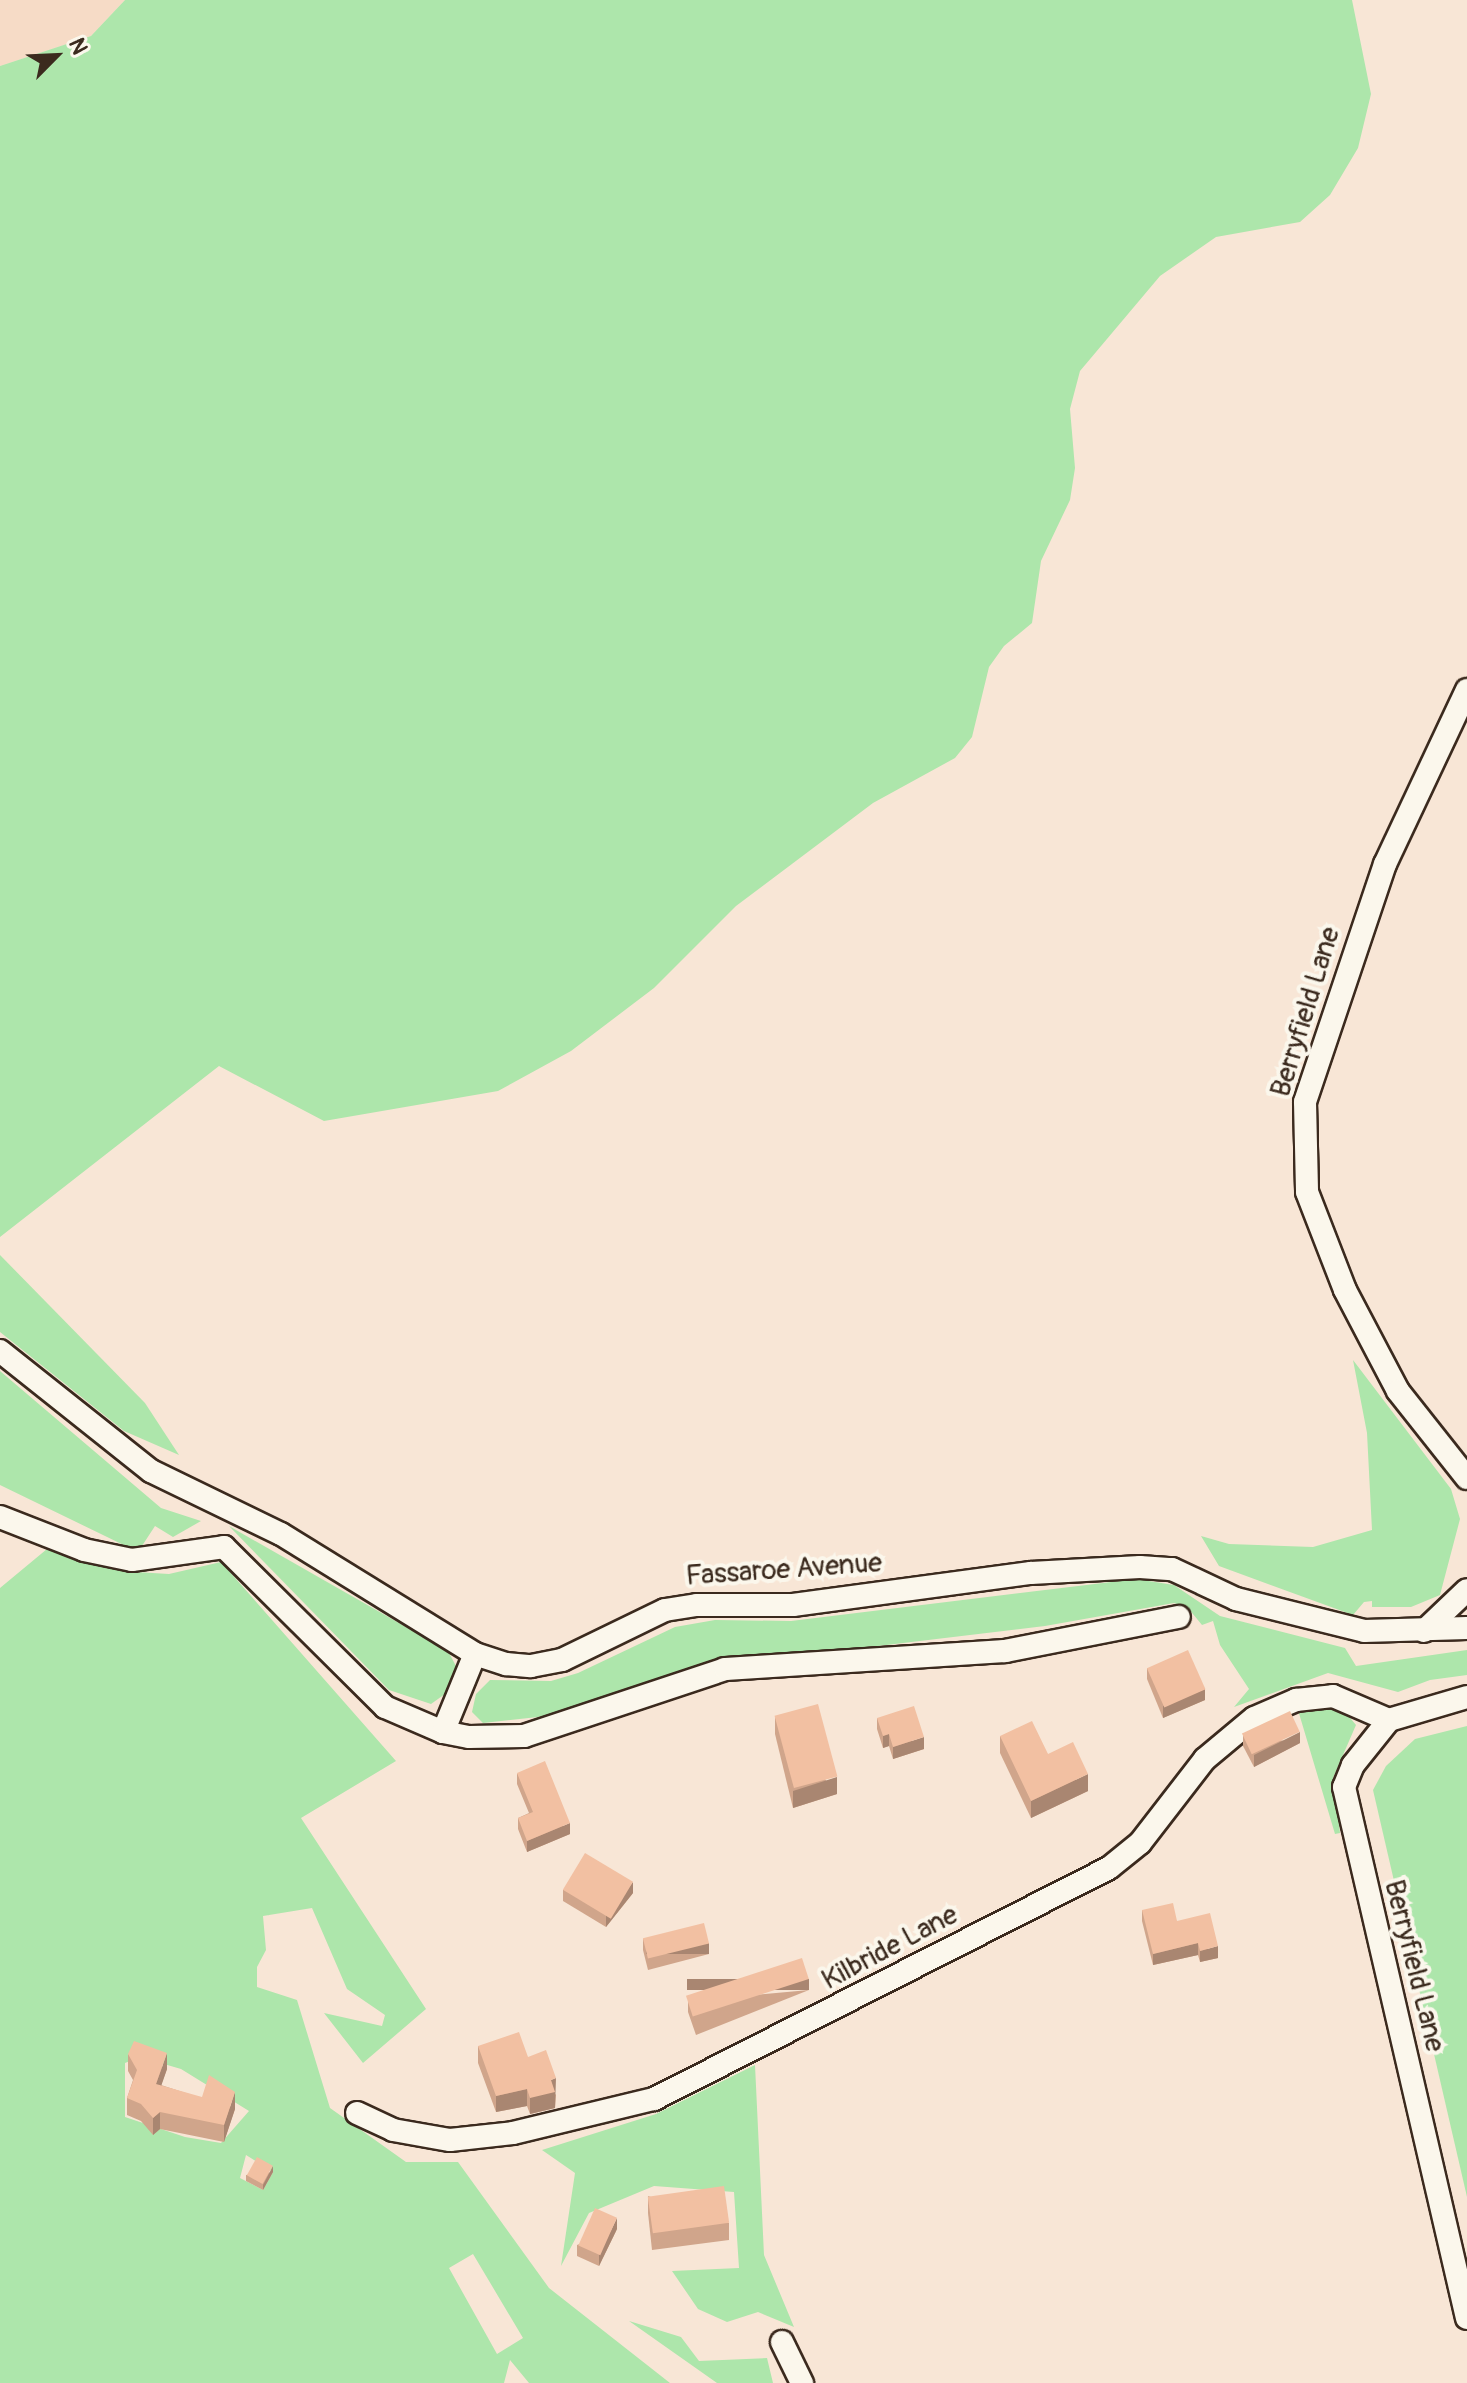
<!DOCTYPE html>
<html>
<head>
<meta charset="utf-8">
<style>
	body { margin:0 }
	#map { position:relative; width:1467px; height:2383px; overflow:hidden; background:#f8e6d6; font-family:Pangolin,sans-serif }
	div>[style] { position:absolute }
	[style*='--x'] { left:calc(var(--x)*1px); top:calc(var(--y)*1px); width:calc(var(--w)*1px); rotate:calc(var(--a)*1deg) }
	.built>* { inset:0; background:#f6dbc6 }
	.green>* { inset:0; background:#ade6ab }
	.roads { filter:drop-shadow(2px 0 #3b2a1e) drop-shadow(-2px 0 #3b2a1e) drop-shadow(0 2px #3b2a1e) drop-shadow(0 -2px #3b2a1e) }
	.street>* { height:22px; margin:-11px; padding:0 11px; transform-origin:11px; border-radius:11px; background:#fbf7ec }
	.wall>* { inset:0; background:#d0a58b }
	.shaded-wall>* { inset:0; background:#a98671; transform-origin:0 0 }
	.building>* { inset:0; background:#f2c0a2; transform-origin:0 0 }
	span { translate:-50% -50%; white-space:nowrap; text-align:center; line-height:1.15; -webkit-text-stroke:8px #fbf7ec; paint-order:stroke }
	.street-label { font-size:28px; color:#3b2a1e }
	.north { position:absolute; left:16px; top:16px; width:80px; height:80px; -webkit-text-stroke:6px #fbf7ec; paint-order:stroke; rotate:66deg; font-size:22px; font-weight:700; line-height:32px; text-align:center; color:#3b2a1e }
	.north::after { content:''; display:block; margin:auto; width:28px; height:36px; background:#3b2a1e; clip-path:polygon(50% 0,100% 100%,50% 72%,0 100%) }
</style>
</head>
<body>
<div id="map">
	<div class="built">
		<i style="clip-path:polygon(0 0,125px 0,91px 36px,0 66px)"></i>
	</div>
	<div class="green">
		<i style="clip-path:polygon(125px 0,1352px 0,1371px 94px,1358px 148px,1330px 195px,1300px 222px,1216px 237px,1160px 276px,1080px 371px,1070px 409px,1075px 468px,1070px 500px,1041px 561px,1032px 623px,1004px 646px,989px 667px,972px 737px,955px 758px,873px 803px,736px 906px,654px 988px,571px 1051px,498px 1091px,324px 1121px,219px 1066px,0 1237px,0 66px,91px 36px)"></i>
		<i style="clip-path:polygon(0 1255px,145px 1403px,179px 1455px,124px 1431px,0 1332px)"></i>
		<i style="clip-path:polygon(1353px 1360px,1451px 1489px,1460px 1519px,1440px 1595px,1411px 1607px,1372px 1607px,1372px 1601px,1364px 1602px,1353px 1615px,1219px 1566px,1201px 1536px,1229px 1544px,1313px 1547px,1372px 1530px,1367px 1433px)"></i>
		<i style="clip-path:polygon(0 1371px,161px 1508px,201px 1521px,173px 1537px,155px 1526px,138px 1552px,0 1485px)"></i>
		<i style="clip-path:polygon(229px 1526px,448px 1651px,457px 1668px,445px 1694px,431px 1704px,389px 1690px)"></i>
		<i style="clip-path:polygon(evenodd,47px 1549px,136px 1572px,169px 1574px,221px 1562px,396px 1761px,301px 1818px,426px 2009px,363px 2063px,324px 2013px,382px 2026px,385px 2015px,347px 1989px,312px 1908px,263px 1916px,266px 1950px,257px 1967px,257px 1987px,297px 2000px,330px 2108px,406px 2162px,458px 2162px,549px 2288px,670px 2383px,529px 2383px,510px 2360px,504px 2383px,0 2383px,0 1588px,47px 1549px,140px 2057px,181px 2069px,249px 2111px,221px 2143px,185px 2137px,125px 2117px,125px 2063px,140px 2057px,47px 1549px,246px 2155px,273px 2172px,263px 2190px,240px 2178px,246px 2155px,47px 1549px,473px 2254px,523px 2338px,497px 2354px,449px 2268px,473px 2254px)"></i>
		<i style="clip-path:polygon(1136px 1579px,1174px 1585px,1220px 1616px,1345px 1648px,1356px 1666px,1467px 1650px,1467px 1675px,1430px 1680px,1398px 1692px,1328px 1673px,1234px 1707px,1249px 1689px,1220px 1645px,1213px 1621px,1202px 1625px,1188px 1608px,1174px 1603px,1045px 1626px,828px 1652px,538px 1717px,483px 1723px,472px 1712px,476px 1694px,490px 1680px,551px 1681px,578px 1673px,675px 1627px,715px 1620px,791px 1621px)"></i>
		<i style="clip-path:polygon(1323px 1707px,1346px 1713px,1356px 1725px,1333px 1778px,1340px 1833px,1335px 1834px,1298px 1710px)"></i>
		<i style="clip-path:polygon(1467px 1726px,1467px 2197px,1373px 1790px,1386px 1766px,1415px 1739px)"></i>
		<i style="clip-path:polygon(755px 2065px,764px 2255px,794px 2327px,758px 2312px,727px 2322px,698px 2309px,672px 2271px,739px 2268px,734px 2192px,654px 2186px,589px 2213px,561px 2266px,575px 2173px,542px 2150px,656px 2114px)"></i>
		<i style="clip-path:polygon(629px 2321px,681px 2337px,699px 2361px,767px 2358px,773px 2383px,717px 2383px)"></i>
	</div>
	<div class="roads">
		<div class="street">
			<i style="--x:1467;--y:690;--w:192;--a:115.2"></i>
			<i style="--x:1385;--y:864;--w:251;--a:108.6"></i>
			<i style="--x:1305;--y:1102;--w:90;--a:88.7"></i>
			<i style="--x:1307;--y:1192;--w:105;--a:68.8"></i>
			<i style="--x:1345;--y:1290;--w:114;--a:62.3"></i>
			<i style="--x:1398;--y:1391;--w:111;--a:51.6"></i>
			<i style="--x:0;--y:1351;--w:193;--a:38.5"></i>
			<i style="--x:151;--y:1471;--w:144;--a:25.9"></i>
			<i style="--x:281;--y:1534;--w:228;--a:31.7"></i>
			<i style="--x:475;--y:1654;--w:33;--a:18"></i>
			<i style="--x:506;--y:1664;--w:25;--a:5"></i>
			<i style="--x:531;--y:1666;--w:32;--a:-11"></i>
			<i style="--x:562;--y:1660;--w:114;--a:-25.9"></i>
			<i style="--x:665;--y:1610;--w:32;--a:-9"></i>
			<i style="--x:697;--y:1605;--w:96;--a:0"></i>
			<i style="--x:793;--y:1605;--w:240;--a:-7.7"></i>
			<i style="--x:1031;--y:1573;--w:109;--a:-3.2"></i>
			<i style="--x:1140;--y:1567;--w:32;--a:4"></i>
			<i style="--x:1172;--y:1569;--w:71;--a:25.1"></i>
			<i style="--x:1236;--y:1599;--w:132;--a:14"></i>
			<i style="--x:1364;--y:1631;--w:103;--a:-1.7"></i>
			<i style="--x:0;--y:1517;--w:90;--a:21.4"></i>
			<i style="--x:84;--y:1550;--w:49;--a:11.8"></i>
			<i style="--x:132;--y:1560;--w:93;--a:-8"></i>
			<i style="--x:224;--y:1547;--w:227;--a:44.8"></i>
			<i style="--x:385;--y:1707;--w:63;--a:23.3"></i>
			<i style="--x:443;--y:1732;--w:26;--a:11"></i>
			<i style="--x:469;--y:1737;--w:55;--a:-1"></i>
			<i style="--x:524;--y:1736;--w:212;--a:-18.4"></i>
			<i style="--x:725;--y:1669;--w:281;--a:-3.7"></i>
			<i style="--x:1005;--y:1651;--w:177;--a:-11.1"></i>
			<i style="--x:1424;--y:1631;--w:59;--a:-43.6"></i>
			<i style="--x:1467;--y:1697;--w:81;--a:163.6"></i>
			<i style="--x:1389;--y:1720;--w:58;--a:128.7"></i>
			<i style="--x:1353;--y:1765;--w:24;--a:112"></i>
			<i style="--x:1344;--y:1787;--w:545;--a:76.96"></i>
			<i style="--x:443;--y:1732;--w:84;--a:-67.7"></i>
			<i style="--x:357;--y:2113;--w:40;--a:25"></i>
			<i style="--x:393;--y:2130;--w:58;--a:10"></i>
			<i style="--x:450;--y:2140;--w:63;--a:-6.3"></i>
			<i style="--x:513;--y:2133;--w:145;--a:-13.6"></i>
			<i style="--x:654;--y:2099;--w:510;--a:-26.92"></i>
			<i style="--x:1109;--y:1868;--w:40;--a:-39"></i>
			<i style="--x:1140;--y:1843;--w:106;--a:-52.3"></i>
			<i style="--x:1205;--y:1759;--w:64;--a:-39.9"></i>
			<i style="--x:1254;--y:1718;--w:46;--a:-23.2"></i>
			<i style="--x:1296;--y:1700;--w:37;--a:-6"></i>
			<i style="--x:1333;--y:1696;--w:61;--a:23.2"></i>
			<i style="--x:782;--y:2342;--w:46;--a:64"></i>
		</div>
	</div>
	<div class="wall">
		<i style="clip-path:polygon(1147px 1668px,1205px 1700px,1163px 1718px,1147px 1679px)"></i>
		<i style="clip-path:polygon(775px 1717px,837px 1794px,793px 1808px,775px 1734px)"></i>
		<i style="clip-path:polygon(877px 1718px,924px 1749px,893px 1759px,889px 1746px,883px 1748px,877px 1729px)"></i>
		<i style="clip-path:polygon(1243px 1735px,1300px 1743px,1254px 1767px,1243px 1746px)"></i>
		<i style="clip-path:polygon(1000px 1736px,1048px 1754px,1088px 1791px,1031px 1818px,1000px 1753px)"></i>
		<i style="clip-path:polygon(517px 1773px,570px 1834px,527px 1852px,518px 1829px,518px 1818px,529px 1813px,517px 1784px)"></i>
		<i style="clip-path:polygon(563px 1890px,633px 1893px,606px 1927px,563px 1901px)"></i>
		<i style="clip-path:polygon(1142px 1910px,1177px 1921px,1218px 1958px,1200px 1962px,1198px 1955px,1153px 1965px,1142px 1921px)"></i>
		<i style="clip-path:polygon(643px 1939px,709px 1954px,648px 1970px,643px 1950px)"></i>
		<i style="clip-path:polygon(809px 1990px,696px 2035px,688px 2012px,688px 2001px)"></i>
		<i style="clip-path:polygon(478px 2046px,528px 2057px,556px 2095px,555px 2108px,530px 2114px,527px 2106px,496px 2112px,478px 2063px)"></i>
		<i style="clip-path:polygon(128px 2054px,167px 2069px,161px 2085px,235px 2109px,224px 2142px,160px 2129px,153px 2135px,141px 2121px,127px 2115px,127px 2098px,133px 2080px,128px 2071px)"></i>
		<i style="clip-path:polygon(273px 2172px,263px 2190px,246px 2181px,246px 2175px)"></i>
		<i style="clip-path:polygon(648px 2196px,729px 2223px,729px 2240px,652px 2250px,648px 2213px)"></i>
		<i style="clip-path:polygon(617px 2229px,599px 2266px,577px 2256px,577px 2245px)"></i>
	</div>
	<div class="shaded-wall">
		<i style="clip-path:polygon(1205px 1689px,1205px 1700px,1163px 1718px,1163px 1706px)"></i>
		<i style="clip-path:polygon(1300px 1732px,1300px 1743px,1254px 1767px,1254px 1755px)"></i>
		<i style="clip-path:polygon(889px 1734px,889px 1746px,883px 1748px,883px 1736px)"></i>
		<i style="clip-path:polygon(924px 1737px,924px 1749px,893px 1759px,893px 1747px)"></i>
		<i style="clip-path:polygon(1088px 1774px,1088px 1791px,1031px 1818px,1031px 1801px)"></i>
		<i style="clip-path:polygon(837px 1777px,837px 1794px,793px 1808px,793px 1791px)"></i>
		<i style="clip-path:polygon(570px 1823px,570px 1834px,527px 1852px,527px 1841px)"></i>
		<i style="clip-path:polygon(633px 1882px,633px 1893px,606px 1927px,606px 1916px)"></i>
		<i style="left:709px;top:1943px;width:11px;height:63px;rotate:90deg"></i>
		<i style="clip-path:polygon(1198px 1943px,1198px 1955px,1153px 1965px,1153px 1954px)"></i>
		<i style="clip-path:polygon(1218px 1946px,1218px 1958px,1200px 1962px,1200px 1951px)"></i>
		<i style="left:809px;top:1979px;width:11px;height:122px;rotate:90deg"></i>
		<i style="clip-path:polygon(167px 2053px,167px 2069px,156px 2101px,156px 2084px)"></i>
		<i style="clip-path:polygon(556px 2078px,555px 2108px,530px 2114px,530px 2098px,551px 2080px)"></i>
		<i style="clip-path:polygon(527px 2089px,527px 2106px,496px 2112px,496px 2096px)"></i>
		<i style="clip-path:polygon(235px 2092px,235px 2109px,224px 2142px,224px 2125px)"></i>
		<i style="clip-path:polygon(160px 2112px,160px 2129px,153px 2135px,153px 2118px)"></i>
		<i style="clip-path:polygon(273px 2166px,273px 2172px,263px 2190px,263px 2185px)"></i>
		<i style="clip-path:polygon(617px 2218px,617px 2229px,599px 2266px,599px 2255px)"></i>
	</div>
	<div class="building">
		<i style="left:1188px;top:1650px;width:43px;height:45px;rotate:66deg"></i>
		<i style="left:818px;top:1704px;width:75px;height:45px;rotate:75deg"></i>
		<i style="clip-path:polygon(914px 1706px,924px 1737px,893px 1747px,889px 1734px,883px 1736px,877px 1718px)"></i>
		<i style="left:1290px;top:1711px;width:23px;height:53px;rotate:65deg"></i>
		<i style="clip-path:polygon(1032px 1721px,1048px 1754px,1073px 1742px,1088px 1774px,1031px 1801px,1000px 1736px)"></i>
		<i style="clip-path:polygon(545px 1761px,570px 1823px,527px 1841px,518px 1818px,533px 1812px,517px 1773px)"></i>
		<i style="left:585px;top:1853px;width:56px;height:43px;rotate:31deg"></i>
		<i style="clip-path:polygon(1173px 1903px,1177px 1921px,1210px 1913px,1218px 1946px,1200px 1951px,1198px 1943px,1153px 1954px,1142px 1910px)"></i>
		<i style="left:704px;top:1923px;width:21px;height:63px;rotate:76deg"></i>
		<i style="left:802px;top:1958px;width:22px;height:122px;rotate:72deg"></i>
		<i style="clip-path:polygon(519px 2032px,528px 2057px,546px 2050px,556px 2078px,551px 2080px,555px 2092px,530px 2098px,527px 2089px,496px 2096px,478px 2046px)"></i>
		<i style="clip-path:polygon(134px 2041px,167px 2053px,156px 2084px,202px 2097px,209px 2075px,235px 2092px,224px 2125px,160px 2112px,153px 2118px,141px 2104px,127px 2098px,137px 2070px,128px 2054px)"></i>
		<i style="left:257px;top:2157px;width:18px;height:21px;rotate:29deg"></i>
		<i style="left:724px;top:2186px;width:37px;height:77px;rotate:82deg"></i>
		<i style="left:595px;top:2208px;width:24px;height:41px;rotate:24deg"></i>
	</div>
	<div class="street-label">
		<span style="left:1306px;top:1012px;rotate:-73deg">Berryfield Lane</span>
		<span style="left:784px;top:1570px;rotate:-4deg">Fassaroe Avenue</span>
		<span style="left:890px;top:1948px;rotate:-28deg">Kilbride Lane</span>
		<span style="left:1414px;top:1966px;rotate:76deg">Berryfield Lane</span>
	</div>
	<div class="north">N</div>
</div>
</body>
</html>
